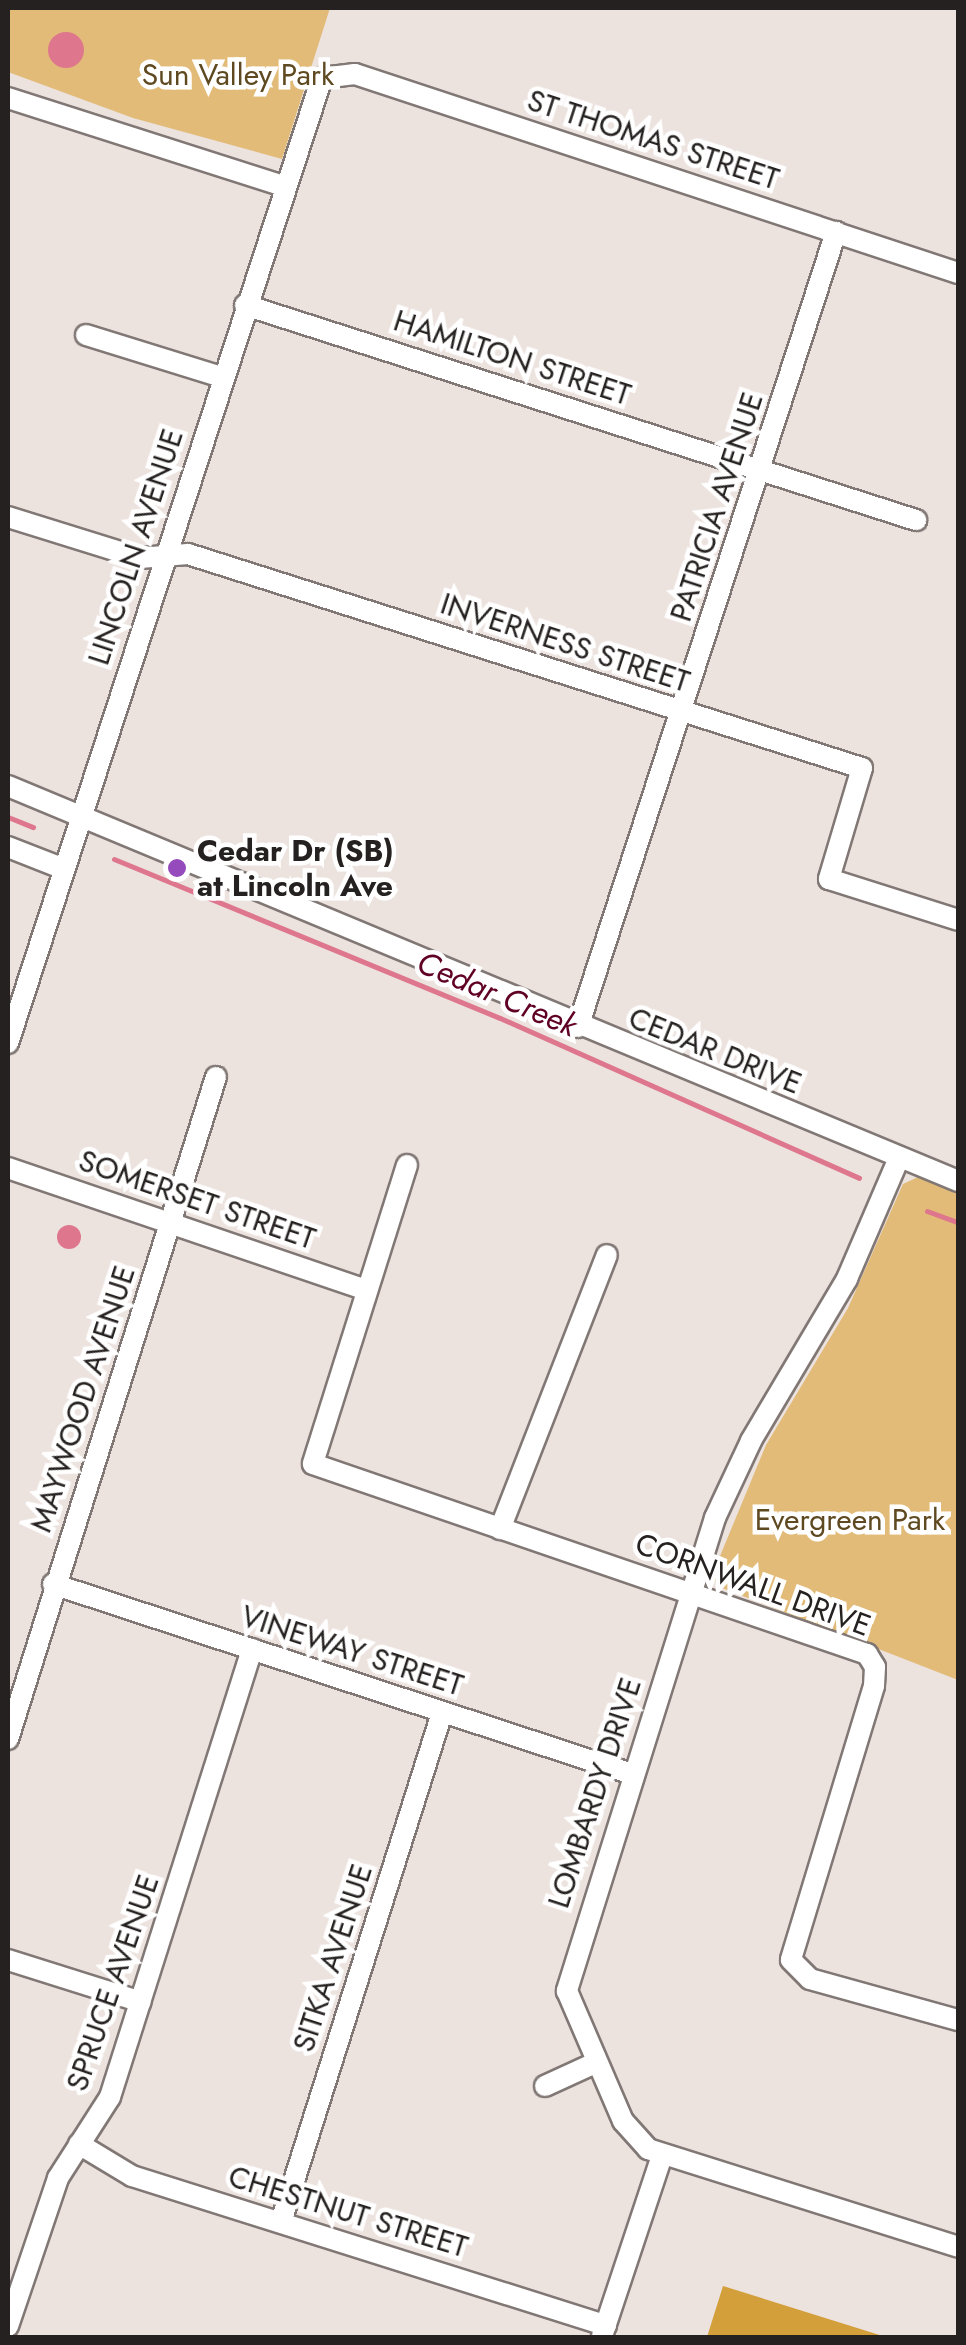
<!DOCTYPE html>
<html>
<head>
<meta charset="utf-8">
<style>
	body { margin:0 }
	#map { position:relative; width:966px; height:2345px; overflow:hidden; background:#ece2de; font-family:Jost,sans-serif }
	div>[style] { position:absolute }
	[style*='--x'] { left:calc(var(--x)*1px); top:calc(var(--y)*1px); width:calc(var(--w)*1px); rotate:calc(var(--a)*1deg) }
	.green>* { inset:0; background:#e2bb78 }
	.forest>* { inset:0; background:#d39f3b }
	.water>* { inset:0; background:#de778d }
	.round { border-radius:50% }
	.stream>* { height:5px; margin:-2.5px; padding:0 2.5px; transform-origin:2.5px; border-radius:2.5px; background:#de778d }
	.roads { filter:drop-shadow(2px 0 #817875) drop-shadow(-2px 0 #817875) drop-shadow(0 2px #817875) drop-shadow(0 -2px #817875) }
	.minor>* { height:20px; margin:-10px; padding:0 10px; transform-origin:10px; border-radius:10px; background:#fff }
	.dots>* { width:28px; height:28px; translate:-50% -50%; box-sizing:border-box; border:5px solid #fff; border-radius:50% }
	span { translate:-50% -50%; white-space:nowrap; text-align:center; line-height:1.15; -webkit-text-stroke:9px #fff; paint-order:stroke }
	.park-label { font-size:30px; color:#5f4921 }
	.street-label { font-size:30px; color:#252120 }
	.poi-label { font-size:30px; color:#252120; font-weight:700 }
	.left { translate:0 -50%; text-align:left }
	.water-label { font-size:32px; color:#5f0024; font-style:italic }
	.frame { position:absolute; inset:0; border:10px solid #252120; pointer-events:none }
</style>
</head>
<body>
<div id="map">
	<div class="green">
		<i style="clip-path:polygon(8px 8px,330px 8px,282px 159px,133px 118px,8px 72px)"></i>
		<i style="clip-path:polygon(918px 1177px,958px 1192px,958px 1680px,717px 1586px,713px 1573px,766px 1445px,848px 1308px,903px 1184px)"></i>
	</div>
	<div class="forest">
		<i style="clip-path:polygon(723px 2286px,886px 2337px,707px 2337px)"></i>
	</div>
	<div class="water">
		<i class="round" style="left:48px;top:32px;width:36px;height:36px"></i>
		<i class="round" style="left:57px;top:1225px;width:24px;height:24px"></i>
	</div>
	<div class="stream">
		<i style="--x:8;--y:817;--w:27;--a:22"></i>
		<i style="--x:114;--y:859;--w:417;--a:22.4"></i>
		<i style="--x:500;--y:1018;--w:393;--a:24"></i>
		<i style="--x:927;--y:1211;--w:33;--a:20"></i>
	</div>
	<div class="roads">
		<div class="minor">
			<i style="--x:8;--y:98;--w:289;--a:17.7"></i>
			<i style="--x:245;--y:305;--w:705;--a:17.77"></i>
			<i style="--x:86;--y:335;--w:142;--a:17.2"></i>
			<i style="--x:8;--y:517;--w:138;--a:17.3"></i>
			<i style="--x:140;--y:558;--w:48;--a:-4.8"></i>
			<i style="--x:188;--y:554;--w:707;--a:17.62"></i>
			<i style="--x:862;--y:768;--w:116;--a:106.6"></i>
			<i style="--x:829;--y:879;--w:135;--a:17.6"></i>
			<i style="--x:8;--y:786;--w:1029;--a:22.58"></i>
			<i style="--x:8;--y:847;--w:60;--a:21.4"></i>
			<i style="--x:578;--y:1027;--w:836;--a:-72.02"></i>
			<i style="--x:8;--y:1043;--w:1015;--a:-71.98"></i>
			<i style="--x:322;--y:78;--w:33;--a:-7"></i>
			<i style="--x:355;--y:74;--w:635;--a:18.26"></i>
			<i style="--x:899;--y:1158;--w:132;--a:113.3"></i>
			<i style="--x:847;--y:1279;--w:188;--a:120.7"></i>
			<i style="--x:751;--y:1441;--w:85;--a:115.1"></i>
			<i style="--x:715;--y:1518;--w:496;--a:107.4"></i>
			<i style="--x:567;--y:1991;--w:142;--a:66.7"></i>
			<i style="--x:623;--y:2121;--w:38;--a:48"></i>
			<i style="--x:648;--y:2149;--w:325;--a:17.5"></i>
			<i style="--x:407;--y:1165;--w:313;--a:107.5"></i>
			<i style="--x:313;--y:1464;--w:586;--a:18.93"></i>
			<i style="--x:867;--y:1654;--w:15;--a:58"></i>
			<i style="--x:875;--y:1667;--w:19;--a:93"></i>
			<i style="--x:874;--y:1686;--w:286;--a:106.9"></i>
			<i style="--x:791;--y:1960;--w:27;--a:45"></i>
			<i style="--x:810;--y:1979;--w:154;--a:15.5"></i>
			<i style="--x:8;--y:1168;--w:379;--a:18.8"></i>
			<i style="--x:500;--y:1529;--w:294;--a:-68.7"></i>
			<i style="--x:53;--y:1584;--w:609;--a:18.17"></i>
			<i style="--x:8;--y:1739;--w:694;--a:-72.56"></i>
			<i style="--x:8;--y:1960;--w:139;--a:17.5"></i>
			<i style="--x:545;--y:2086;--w:55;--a:-24.7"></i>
			<i style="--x:79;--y:2144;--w:62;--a:31.1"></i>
			<i style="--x:132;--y:2176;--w:497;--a:17.5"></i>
			<i style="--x:281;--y:2222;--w:534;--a:-72.45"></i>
			<i style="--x:8;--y:2326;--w:156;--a:-71.3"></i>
			<i style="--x:58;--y:2178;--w:96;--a:-57.3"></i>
			<i style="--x:110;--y:2097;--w:470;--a:-72.4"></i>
			<i style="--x:602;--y:2336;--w:190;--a:-71.6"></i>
		</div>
	</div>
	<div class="dots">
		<i style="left:177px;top:868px;background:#964bbd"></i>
	</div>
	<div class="park-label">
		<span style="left:238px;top:75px">Sun Valley Park</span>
		<span style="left:850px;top:1520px">Evergreen Park</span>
	</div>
	<div class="street-label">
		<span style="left:653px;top:140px;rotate:18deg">ST THOMAS STREET</span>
		<span style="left:512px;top:358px;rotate:18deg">HAMILTON STREET</span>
		<span style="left:717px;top:507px;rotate:-72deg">PATRICIA AVENUE</span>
		<span style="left:136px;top:547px;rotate:-72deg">LINCOLN AVENUE</span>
		<span style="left:565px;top:643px;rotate:18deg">INVERNESS STREET</span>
		<span style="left:715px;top:1051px;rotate:22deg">CEDAR DRIVE</span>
		<span style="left:197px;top:1200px;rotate:19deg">SOMERSET STREET</span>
		<span style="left:83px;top:1399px;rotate:-72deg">MAYWOOD AVENUE</span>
		<span style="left:753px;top:1585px;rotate:20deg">CORNWALL DRIVE</span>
		<span style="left:352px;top:1651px;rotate:18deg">VINEWAY STREET</span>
		<span style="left:595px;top:1793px;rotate:-72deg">LOMBARDY DRIVE</span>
		<span style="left:333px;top:1958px;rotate:-72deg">SITKA AVENUE</span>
		<span style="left:113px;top:1983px;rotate:-71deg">SPRUCE AVENUE</span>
		<span style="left:348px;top:2212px;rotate:17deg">CHESTNUT STREET</span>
	</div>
	<div class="poi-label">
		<span class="left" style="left:197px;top:868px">Cedar Dr (SB)<br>at Lincoln Ave</span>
	</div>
	<div class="water-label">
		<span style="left:497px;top:994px;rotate:23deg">Cedar Creek</span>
	</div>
	<div class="frame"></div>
</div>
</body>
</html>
